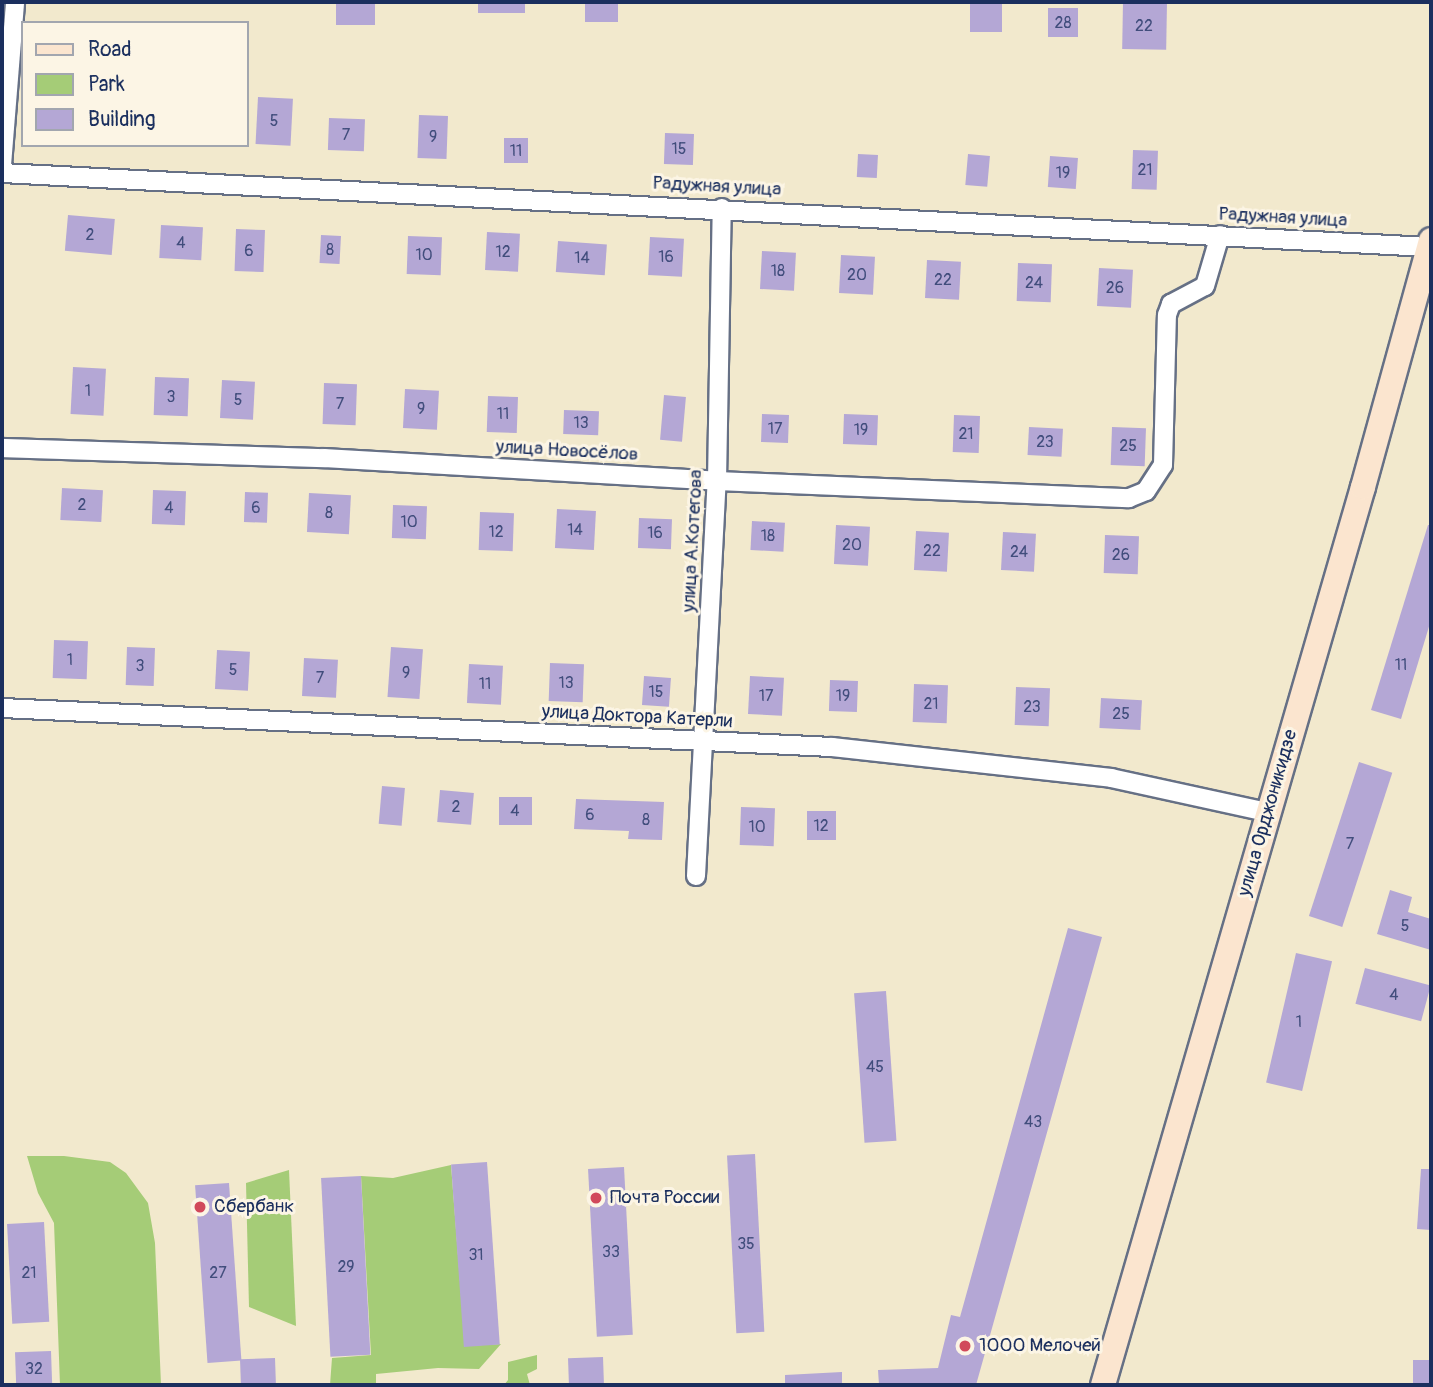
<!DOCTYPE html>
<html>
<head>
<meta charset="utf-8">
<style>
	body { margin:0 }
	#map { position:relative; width:1433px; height:1387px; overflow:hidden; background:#f2e9cd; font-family:Pangolin,sans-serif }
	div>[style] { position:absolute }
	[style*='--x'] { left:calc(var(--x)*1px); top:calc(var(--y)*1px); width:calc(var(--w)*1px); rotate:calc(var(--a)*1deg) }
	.green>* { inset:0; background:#a5cc77 }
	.building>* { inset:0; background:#b4a7d5; transform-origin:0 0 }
	.roads { filter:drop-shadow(2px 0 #667085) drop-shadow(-2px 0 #667085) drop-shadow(0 2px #667085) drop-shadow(0 -2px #667085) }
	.street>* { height:18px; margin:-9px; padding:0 9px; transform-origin:9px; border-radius:9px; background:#fff }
	.secondary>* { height:24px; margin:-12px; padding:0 12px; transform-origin:12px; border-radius:12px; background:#fbe5cf }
	.dots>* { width:19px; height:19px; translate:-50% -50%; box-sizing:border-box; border:4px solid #fcf5e5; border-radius:50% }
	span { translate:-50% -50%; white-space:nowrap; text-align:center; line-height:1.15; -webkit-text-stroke:6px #fcf5e5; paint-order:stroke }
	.number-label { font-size:16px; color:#414d7c }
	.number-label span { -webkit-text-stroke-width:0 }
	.street-label { font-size:19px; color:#1b2f5e }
	.poi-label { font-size:19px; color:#1b2f5e }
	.left { translate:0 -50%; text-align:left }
	.frame { position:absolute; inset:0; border:4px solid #1b2f5e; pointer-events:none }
	.legend { position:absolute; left:21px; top:21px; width:228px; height:126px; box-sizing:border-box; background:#fcf5e5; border:2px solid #a2a6af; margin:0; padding:9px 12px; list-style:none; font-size:21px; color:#1b2f5e }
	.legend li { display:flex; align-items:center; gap:14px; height:35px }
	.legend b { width:35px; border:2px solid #a2a6af }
</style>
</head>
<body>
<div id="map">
	<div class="green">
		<i style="clip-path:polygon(27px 1156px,64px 1156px,110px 1162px,126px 1173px,148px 1203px,155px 1243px,161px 1385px,60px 1385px,54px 1223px,38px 1193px)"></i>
		<i style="clip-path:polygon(451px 1165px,465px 1346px,501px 1344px,479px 1369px,438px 1368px,376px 1374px,376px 1385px,330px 1385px,332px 1358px,371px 1355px,361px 1176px,393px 1178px)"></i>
		<i style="clip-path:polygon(289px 1170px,296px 1326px,249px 1307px,246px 1183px)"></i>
		<i style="clip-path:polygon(537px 1355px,537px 1369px,527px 1374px,530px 1385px,504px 1385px,508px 1380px,508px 1362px)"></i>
	</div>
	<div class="building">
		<i style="left:336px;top:2px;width:39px;height:23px"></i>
		<i style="left:478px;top:2px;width:47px;height:11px"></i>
		<i style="left:585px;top:2px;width:33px;height:20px"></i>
		<i style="left:970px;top:2px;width:32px;height:30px"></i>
		<i style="left:1123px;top:2px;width:44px;height:47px;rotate:1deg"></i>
		<i style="left:1048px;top:8px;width:30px;height:29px"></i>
		<i style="left:258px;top:97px;width:35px;height:47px;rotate:3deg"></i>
		<i style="left:419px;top:115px;width:29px;height:43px;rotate:2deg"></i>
		<i style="left:329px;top:118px;width:36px;height:32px;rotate:2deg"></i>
		<i style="left:665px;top:133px;width:29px;height:31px;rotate:2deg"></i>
		<i style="left:504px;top:138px;width:24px;height:25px"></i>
		<i style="left:1133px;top:150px;width:25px;height:39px;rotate:2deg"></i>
		<i style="left:858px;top:154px;width:20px;height:23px;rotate:3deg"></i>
		<i style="left:968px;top:154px;width:22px;height:31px;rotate:5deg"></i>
		<i style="left:1050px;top:156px;width:28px;height:31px;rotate:4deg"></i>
		<i style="left:68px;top:215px;width:47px;height:36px;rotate:5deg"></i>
		<i style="left:161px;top:225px;width:42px;height:33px;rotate:3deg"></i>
		<i style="left:236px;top:229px;width:29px;height:42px;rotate:2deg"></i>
		<i style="left:487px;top:232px;width:33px;height:38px;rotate:3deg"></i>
		<i style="left:321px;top:235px;width:20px;height:28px;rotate:3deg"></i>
		<i style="left:408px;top:236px;width:34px;height:38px;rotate:2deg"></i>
		<i style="left:650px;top:237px;width:34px;height:38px;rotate:3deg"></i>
		<i style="left:558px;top:241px;width:49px;height:31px;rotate:4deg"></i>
		<i style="left:762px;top:251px;width:34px;height:38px;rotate:3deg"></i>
		<i style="left:841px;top:255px;width:34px;height:38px;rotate:3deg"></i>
		<i style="left:927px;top:260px;width:34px;height:38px;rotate:3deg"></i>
		<i style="left:1018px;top:263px;width:34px;height:38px;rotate:2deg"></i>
		<i style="left:1099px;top:268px;width:34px;height:38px;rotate:3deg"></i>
		<i style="left:73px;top:367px;width:33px;height:47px;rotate:3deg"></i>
		<i style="left:155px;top:377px;width:34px;height:38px;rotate:2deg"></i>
		<i style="left:222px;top:380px;width:33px;height:38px;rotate:3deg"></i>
		<i style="left:324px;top:383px;width:33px;height:41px;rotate:2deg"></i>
		<i style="left:405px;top:389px;width:34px;height:39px;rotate:3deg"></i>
		<i style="left:664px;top:395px;width:22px;height:45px;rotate:5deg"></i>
		<i style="left:488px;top:396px;width:30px;height:36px;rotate:2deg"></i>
		<i style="left:564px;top:410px;width:35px;height:24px;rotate:2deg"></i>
		<i style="left:762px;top:414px;width:27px;height:28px;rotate:2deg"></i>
		<i style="left:844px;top:414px;width:34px;height:30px;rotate:2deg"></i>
		<i style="left:954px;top:415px;width:26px;height:37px;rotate:2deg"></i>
		<i style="left:1029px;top:427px;width:34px;height:28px;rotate:3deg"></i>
		<i style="left:1112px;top:427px;width:34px;height:38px;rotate:2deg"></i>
		<i style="left:62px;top:488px;width:41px;height:32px;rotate:3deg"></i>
		<i style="left:153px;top:490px;width:33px;height:34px;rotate:2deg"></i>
		<i style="left:245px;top:492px;width:23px;height:30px;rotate:2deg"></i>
		<i style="left:309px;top:493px;width:42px;height:39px;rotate:3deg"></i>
		<i style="left:393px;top:505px;width:34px;height:33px;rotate:2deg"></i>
		<i style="left:557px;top:509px;width:39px;height:39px;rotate:3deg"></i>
		<i style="left:480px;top:512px;width:34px;height:38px;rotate:2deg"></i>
		<i style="left:639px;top:518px;width:33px;height:30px;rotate:2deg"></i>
		<i style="left:752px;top:521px;width:33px;height:29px;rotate:3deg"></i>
		<i style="left:836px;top:525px;width:34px;height:39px;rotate:3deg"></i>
		<i style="clip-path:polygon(1428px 525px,1431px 525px,1431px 620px,1401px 719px,1371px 710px)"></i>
		<i style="left:916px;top:531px;width:33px;height:39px;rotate:3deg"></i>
		<i style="left:1003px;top:532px;width:33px;height:38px;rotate:3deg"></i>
		<i style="left:1105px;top:535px;width:34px;height:38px;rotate:2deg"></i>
		<i style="left:54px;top:640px;width:34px;height:38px;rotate:2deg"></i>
		<i style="left:127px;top:647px;width:28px;height:38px;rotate:2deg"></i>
		<i style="left:391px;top:647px;width:32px;height:50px;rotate:4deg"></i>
		<i style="left:217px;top:650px;width:33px;height:39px;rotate:3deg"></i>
		<i style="left:304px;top:658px;width:34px;height:38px;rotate:3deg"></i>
		<i style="left:550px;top:663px;width:34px;height:38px;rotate:2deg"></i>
		<i style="left:469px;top:664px;width:34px;height:39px;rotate:3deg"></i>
		<i style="left:644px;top:676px;width:27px;height:29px;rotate:4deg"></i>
		<i style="left:750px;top:676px;width:34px;height:38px;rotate:3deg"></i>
		<i style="left:830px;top:680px;width:28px;height:31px;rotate:2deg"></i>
		<i style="left:914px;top:684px;width:34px;height:38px;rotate:2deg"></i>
		<i style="left:1016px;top:687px;width:34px;height:38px;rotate:2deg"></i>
		<i style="left:1101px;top:698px;width:41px;height:30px;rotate:3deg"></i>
		<i style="left:1359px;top:762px;width:35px;height:162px;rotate:18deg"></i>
		<i style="left:382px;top:786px;width:23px;height:38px;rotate:5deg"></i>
		<i style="left:440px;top:790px;width:34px;height:32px;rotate:5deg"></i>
		<i style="left:499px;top:797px;width:33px;height:28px"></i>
		<i style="clip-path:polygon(576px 799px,664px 802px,662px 840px,628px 839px,629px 831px,574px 829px)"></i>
		<i style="left:741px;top:807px;width:34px;height:38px;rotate:2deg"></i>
		<i style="left:807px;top:811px;width:29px;height:29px"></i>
		<i style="clip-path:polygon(1390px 890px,1412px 897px,1408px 912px,1431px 919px,1431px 950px,1377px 934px)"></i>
		<i style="clip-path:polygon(1068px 928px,1102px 937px,976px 1385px,879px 1385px,878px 1370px,938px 1368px,951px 1315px,960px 1317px)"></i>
		<i style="left:1296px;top:953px;width:37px;height:133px;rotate:13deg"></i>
		<i style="left:1365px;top:968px;width:68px;height:37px;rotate:15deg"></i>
		<i style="left:886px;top:991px;width:150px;height:32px;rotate:86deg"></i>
		<i style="left:755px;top:1154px;width:178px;height:28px;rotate:87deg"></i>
		<i style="left:487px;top:1162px;width:183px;height:36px;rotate:86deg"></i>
		<i style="left:624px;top:1167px;width:168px;height:36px;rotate:87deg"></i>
		<i style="clip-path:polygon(1421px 1169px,1431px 1169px,1431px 1230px,1417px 1229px)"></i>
		<i style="left:361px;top:1176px;width:179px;height:40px;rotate:87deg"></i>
		<i style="left:229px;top:1183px;width:178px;height:34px;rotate:86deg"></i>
		<i style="left:44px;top:1222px;width:100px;height:37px;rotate:87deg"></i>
		<i style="left:51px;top:1351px;width:34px;height:36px;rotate:88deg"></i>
		<i style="left:603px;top:1357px;width:28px;height:35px;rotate:88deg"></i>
		<i style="left:275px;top:1358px;width:27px;height:35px;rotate:88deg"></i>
		<i style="left:1413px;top:1360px;width:18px;height:25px"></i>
		<i style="clip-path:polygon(842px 1372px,842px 1385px,785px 1385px,785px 1375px)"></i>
	</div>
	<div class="roads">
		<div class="street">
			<i style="--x:2;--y:165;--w:164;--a:-85.4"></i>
			<i style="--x:2;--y:173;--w:1430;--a:2.97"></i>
			<i style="--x:2;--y:448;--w:322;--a:1.8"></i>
			<i style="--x:324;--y:458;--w:394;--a:3.3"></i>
			<i style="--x:717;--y:481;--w:412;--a:2.4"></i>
			<i style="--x:1129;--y:498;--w:18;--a:-22"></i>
			<i style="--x:1146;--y:491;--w:31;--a:-57"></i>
			<i style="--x:1163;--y:465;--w:150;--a:-88.5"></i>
			<i style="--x:1167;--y:315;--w:12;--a:-70"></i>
			<i style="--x:1171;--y:304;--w:38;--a:-28"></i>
			<i style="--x:1205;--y:286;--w:53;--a:-73.6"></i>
			<i style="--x:2;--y:708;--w:831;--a:2.69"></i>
			<i style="--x:832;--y:747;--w:281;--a:6.3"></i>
			<i style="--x:1111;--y:778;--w:160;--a:12.3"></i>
			<i style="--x:696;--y:876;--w:396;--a:-87"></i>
			<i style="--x:717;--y:481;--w:273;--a:-89"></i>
		</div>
		<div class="secondary">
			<i style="--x:1103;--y:1385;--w:935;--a:-73.85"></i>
			<i style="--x:1363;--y:487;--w:256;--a:-74.6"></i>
		</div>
	</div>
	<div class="dots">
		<i style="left:596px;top:1198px;background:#d1495b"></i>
		<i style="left:200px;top:1207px;background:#d1495b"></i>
		<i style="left:965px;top:1346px;background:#d1495b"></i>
	</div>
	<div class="number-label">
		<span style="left:1063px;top:23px">28</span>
		<span style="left:1144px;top:26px">22</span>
		<span style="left:274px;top:121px">5</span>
		<span style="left:346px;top:135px">7</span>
		<span style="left:433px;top:137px">9</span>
		<span style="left:679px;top:149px">15</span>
		<span style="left:516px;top:151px">11</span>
		<span style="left:1145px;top:170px">21</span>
		<span style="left:1063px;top:173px">19</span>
		<span style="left:90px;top:235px">2</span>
		<span style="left:181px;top:243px">4</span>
		<span style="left:330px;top:250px">8</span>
		<span style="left:249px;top:251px">6</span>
		<span style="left:503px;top:252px">12</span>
		<span style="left:424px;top:255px">10</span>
		<span style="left:666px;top:257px">16</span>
		<span style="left:582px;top:258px">14</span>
		<span style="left:778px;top:271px">18</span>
		<span style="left:857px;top:275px">20</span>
		<span style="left:943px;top:280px">22</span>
		<span style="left:1034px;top:283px">24</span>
		<span style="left:1115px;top:288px">26</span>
		<span style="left:88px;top:391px">1</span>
		<span style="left:171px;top:397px">3</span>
		<span style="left:238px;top:400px">5</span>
		<span style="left:340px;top:404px">7</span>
		<span style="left:421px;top:409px">9</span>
		<span style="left:503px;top:414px">11</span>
		<span style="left:581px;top:423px">13</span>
		<span style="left:775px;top:429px">17</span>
		<span style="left:861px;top:430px">19</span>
		<span style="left:966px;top:434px">21</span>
		<span style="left:1045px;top:442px">23</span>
		<span style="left:1128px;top:446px">25</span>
		<span style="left:82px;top:505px">2</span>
		<span style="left:169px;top:508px">4</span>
		<span style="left:256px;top:508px">6</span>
		<span style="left:329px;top:513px">8</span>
		<span style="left:409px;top:522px">10</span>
		<span style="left:575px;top:530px">14</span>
		<span style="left:496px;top:532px">12</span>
		<span style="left:655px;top:533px">16</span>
		<span style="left:768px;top:536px">18</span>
		<span style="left:852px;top:545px">20</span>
		<span style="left:932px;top:551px">22</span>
		<span style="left:1019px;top:552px">24</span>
		<span style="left:1121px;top:555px">26</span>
		<span style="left:70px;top:660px">1</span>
		<span style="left:1401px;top:665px">11</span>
		<span style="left:140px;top:666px">3</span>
		<span style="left:233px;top:670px">5</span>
		<span style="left:406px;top:673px">9</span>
		<span style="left:320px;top:678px">7</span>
		<span style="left:566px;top:683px">13</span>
		<span style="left:485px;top:684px">11</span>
		<span style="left:656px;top:692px">15</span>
		<span style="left:766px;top:696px">17</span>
		<span style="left:843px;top:696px">19</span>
		<span style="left:931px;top:704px">21</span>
		<span style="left:1032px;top:707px">23</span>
		<span style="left:1121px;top:714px">25</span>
		<span style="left:456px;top:807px">2</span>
		<span style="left:515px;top:811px">4</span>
		<span style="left:590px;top:815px">6</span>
		<span style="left:646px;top:820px">8</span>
		<span style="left:821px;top:826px">12</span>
		<span style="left:757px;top:827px">10</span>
		<span style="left:1350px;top:844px">7</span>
		<span style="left:1405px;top:926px">5</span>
		<span style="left:1394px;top:995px">4</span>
		<span style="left:1299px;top:1022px">1</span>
		<span style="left:875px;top:1067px">45</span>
		<span style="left:1033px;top:1122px">43</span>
		<span style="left:746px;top:1244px">35</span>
		<span style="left:611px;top:1252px">33</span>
		<span style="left:476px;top:1255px">31</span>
		<span style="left:346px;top:1267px">29</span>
		<span style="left:29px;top:1273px">21</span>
		<span style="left:218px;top:1273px">27</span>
		<span style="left:34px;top:1369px">32</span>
	</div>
	<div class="street-label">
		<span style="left:717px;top:187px;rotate:3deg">Радужная улица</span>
		<span style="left:1283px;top:218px;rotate:3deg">Радужная улица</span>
		<span style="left:567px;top:451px;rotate:3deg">улица Новосёлов</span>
		<span style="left:693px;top:541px;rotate:-87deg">улица А.Котегова</span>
		<span style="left:637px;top:717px;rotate:3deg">улица Доктора Катерли</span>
		<span style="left:1268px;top:813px;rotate:-74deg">улица Орджоникидзе</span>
	</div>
	<div class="poi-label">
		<span class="left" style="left:610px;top:1198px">Почта России</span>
		<span class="left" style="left:214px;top:1207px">Сбербанк</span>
		<span class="left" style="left:979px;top:1346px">1000 Мелочей</span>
	</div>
	<div class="frame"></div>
	<ul class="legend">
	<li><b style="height:9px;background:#fbe5cf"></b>Road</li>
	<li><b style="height:19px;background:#a5cc77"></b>Park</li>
	<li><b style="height:19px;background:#b4a7d5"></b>Building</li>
	</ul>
</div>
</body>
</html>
